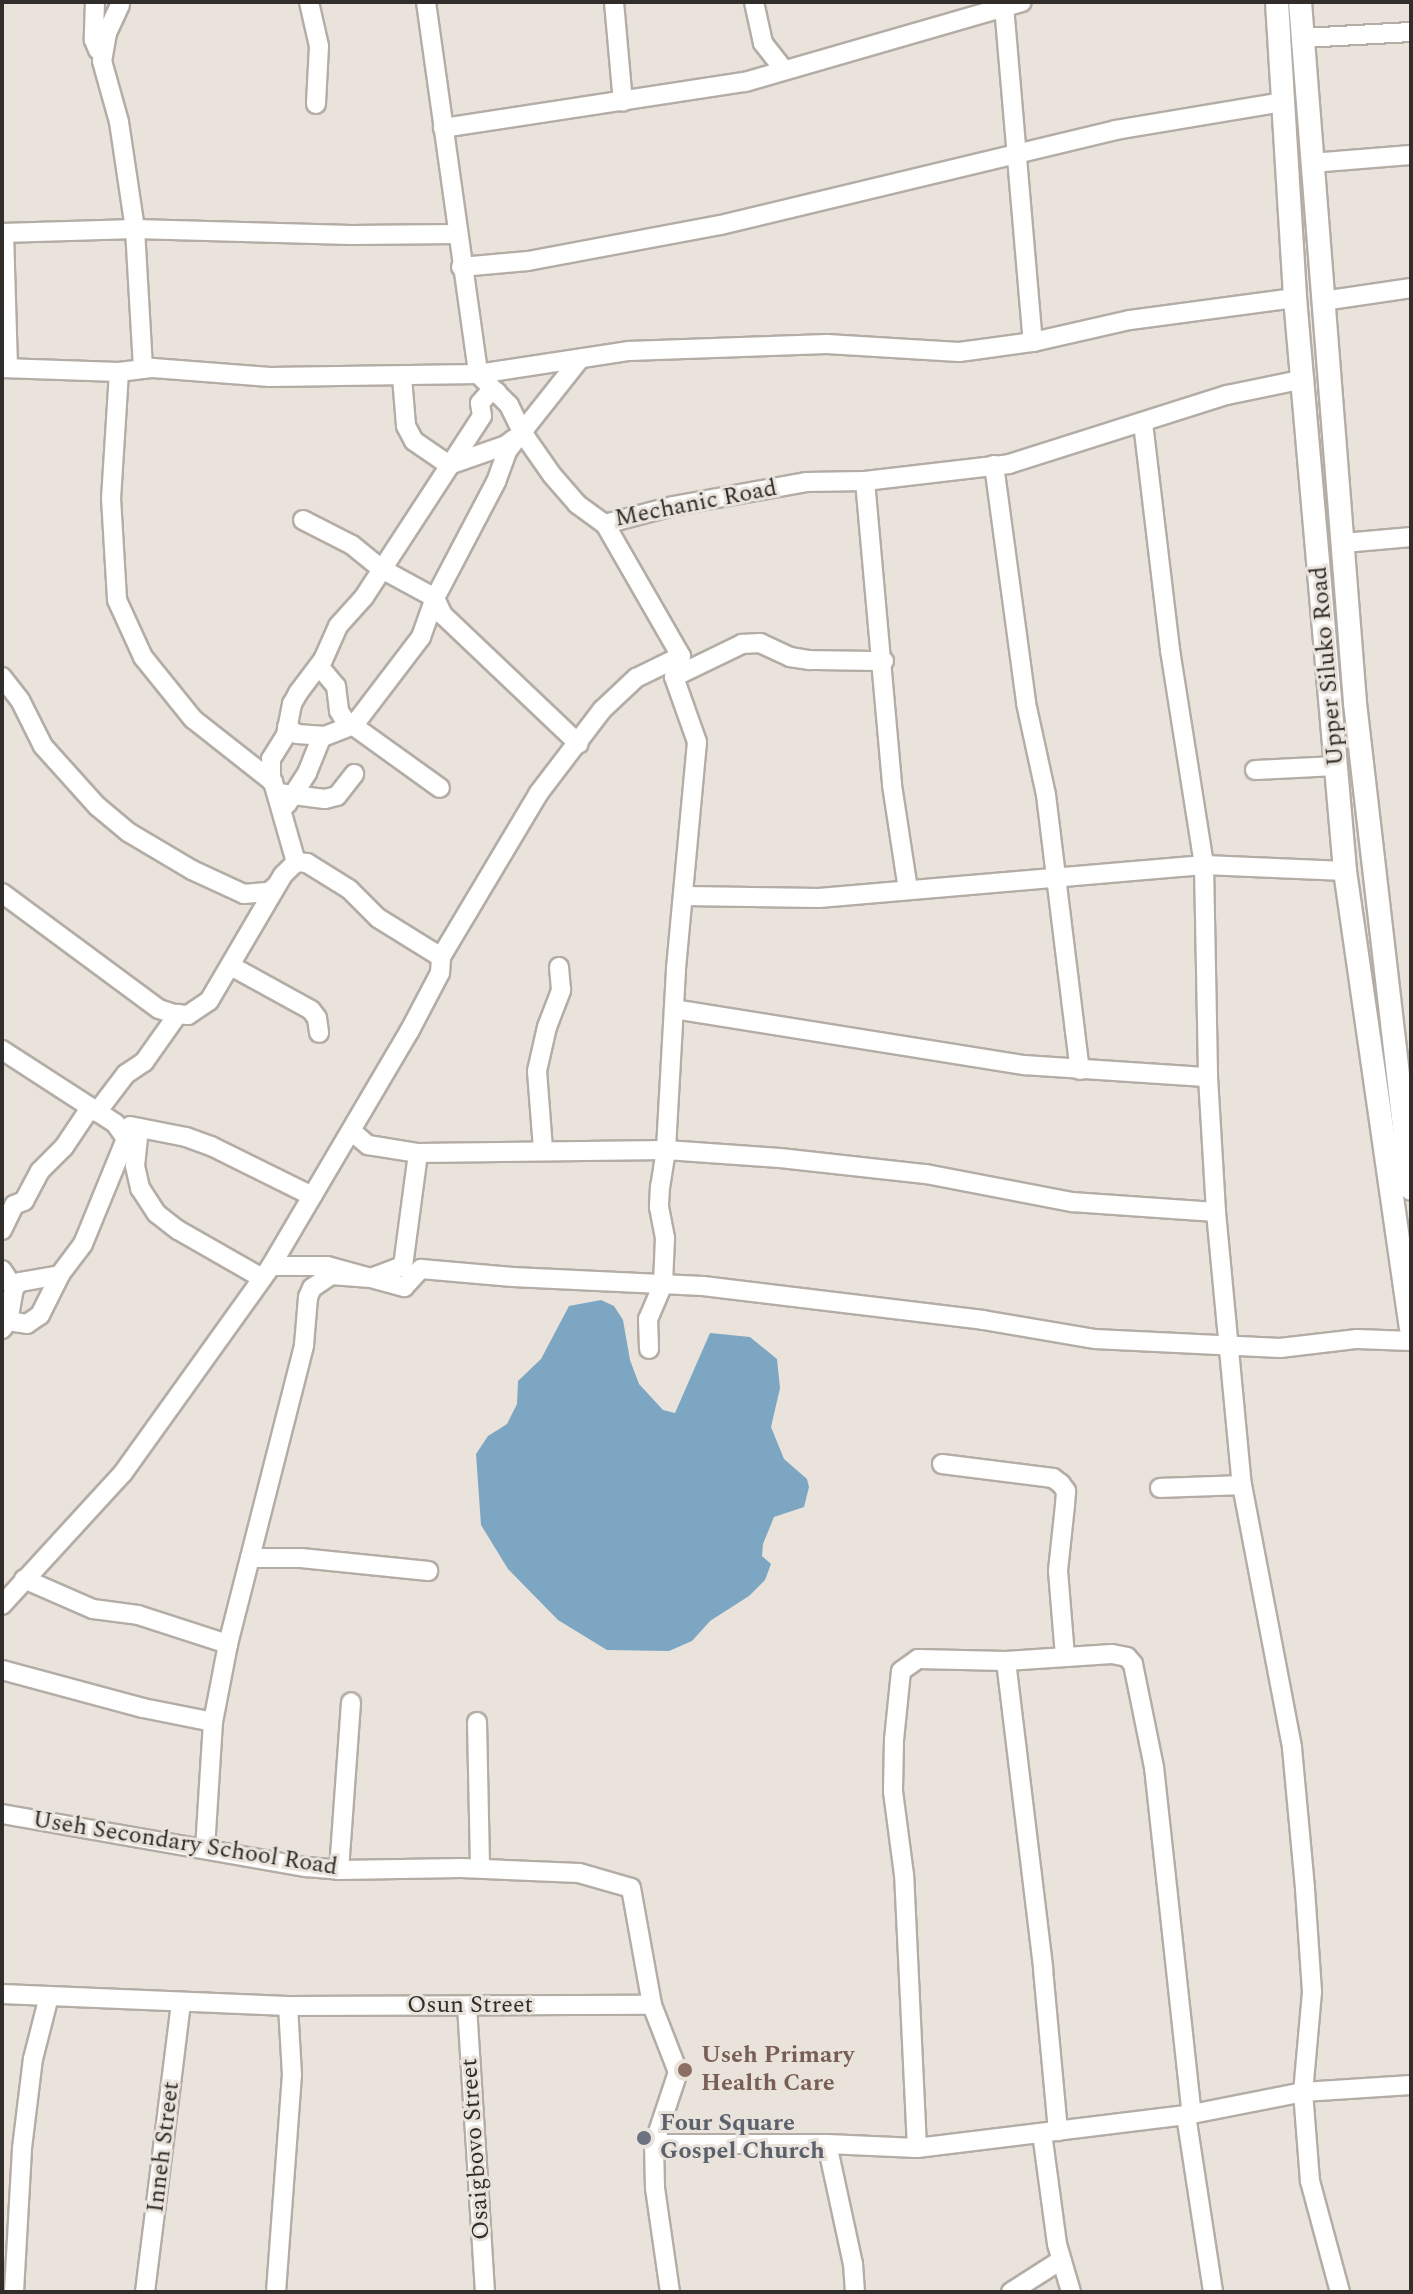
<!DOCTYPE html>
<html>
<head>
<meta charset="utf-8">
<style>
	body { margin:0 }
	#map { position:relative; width:1413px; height:2294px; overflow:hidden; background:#e9e3db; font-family:Spectral,serif }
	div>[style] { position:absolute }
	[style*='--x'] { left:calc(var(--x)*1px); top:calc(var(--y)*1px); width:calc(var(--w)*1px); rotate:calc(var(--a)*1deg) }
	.water>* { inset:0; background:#7da6c3 }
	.roads { filter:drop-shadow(2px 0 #b4ada6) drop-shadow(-2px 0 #b4ada6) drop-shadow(0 2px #b4ada6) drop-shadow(0 -2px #b4ada6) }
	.minor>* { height:18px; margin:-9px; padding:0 9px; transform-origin:9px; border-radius:9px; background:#fff }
	.major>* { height:22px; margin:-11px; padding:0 11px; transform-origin:11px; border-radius:11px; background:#fff }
	.dots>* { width:22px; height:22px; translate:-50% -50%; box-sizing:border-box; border:4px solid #e9e3db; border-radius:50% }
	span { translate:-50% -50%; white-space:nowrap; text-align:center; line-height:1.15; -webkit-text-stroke:6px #e9e3db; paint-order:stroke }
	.street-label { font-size:24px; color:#302d2a }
	.education-label { font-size:24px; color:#785e54; font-weight:700 }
	.left { translate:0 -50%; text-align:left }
	.worship-label { font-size:24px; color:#5b616d; font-weight:700 }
	.frame { position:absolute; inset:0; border:4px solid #302d2a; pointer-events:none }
</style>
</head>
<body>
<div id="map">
	<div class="water">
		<i style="clip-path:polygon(601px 1300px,614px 1306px,623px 1320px,630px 1360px,639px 1384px,663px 1410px,675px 1413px,710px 1333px,750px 1337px,777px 1359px,780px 1388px,771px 1427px,784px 1459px,807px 1479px,809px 1487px,804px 1507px,774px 1517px,763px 1544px,762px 1556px,771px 1564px,765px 1580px,749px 1596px,710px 1621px,692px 1641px,669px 1651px,607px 1650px,558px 1620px,508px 1569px,481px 1525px,476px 1454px,488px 1436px,507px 1424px,517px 1404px,518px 1381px,541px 1359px,569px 1306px)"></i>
	</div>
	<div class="roads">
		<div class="minor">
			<i style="--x:95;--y:2;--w:38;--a:92"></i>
			<i style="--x:94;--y:40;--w:11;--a:68"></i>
			<i style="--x:309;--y:2;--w:45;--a:77.2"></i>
			<i style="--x:319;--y:46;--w:58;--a:93"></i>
			<i style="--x:426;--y:2;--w:376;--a:82"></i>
			<i style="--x:478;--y:374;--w:153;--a:-8.7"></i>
			<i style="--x:629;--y:351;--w:198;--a:-2"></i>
			<i style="--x:827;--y:344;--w:132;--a:3.5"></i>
			<i style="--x:959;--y:352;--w:75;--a:-7.7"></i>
			<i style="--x:1033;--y:342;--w:99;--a:-12.8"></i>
			<i style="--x:1130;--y:320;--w:166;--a:-7.6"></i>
			<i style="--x:614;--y:2;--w:100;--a:84.9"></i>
			<i style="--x:754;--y:2;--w:42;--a:77.6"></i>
			<i style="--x:763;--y:43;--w:34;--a:52"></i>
			<i style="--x:120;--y:5;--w:31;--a:115"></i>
			<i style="--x:107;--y:33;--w:28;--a:100"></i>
			<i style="--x:102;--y:61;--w:63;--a:74.4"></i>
			<i style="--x:119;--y:122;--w:108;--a:81.5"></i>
			<i style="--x:135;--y:229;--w:140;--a:86.7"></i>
			<i style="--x:1004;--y:6;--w:337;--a:85.1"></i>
			<i style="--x:1303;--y:38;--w:108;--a:-3.2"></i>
			<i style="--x:443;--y:128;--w:305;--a:-8.7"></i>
			<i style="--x:745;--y:82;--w:288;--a:-16.1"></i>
			<i style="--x:1311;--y:163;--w:100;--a:-4.6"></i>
			<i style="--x:2;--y:233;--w:133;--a:-1.7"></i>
			<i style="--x:135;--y:229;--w:216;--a:1.6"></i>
			<i style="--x:351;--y:235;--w:107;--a:-0.5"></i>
			<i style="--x:4;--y:233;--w:135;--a:88.3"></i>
			<i style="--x:461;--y:267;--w:67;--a:-5.1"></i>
			<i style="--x:528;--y:261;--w:196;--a:-10.6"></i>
			<i style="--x:721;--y:225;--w:406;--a:-13.5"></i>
			<i style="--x:1116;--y:130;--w:170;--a:-9.5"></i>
			<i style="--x:1323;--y:301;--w:89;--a:-8.4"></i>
			<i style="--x:2;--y:368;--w:117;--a:2"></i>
			<i style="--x:119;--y:372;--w:34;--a:-7"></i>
			<i style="--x:153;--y:368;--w:117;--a:4.4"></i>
			<i style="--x:270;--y:377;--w:208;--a:-0.8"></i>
			<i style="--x:478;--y:374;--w:44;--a:45"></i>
			<i style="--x:509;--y:405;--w:30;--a:64"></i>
			<i style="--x:522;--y:432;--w:52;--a:55.1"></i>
			<i style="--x:552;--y:475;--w:38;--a:49"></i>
			<i style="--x:577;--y:504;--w:34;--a:36"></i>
			<i style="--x:605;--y:524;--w:70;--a:-14.8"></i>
			<i style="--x:673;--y:506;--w:135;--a:-10.2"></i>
			<i style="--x:806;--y:482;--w:59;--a:-1"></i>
			<i style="--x:865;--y:481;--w:145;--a:-6.7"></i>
			<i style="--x:1009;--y:464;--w:229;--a:-17.6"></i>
			<i style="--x:1227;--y:395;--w:79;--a:-11.7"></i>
			<i style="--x:119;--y:372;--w:126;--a:93.6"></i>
			<i style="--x:111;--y:498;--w:102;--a:86.6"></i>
			<i style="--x:117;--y:600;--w:63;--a:65.5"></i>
			<i style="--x:143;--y:657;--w:80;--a:51.1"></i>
			<i style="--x:193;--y:719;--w:102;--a:38.2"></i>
			<i style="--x:273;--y:782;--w:83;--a:74"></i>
			<i style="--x:402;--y:377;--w:49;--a:85.3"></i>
			<i style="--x:406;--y:426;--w:17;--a:62"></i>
			<i style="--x:414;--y:441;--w:42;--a:34.4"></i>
			<i style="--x:449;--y:465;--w:60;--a:-19.3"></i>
			<i style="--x:506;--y:445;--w:10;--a:-37"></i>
			<i style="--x:1143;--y:423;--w:229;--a:83.2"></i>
			<i style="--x:1170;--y:650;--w:218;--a:81"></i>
			<i style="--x:1204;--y:865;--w:212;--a:88.9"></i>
			<i style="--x:1208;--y:1077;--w:135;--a:86.6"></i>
			<i style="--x:1216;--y:1212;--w:274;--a:84.6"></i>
			<i style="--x:1242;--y:1485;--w:268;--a:79.2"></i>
			<i style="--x:1292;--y:1748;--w:142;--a:84.7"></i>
			<i style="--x:1305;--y:1889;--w:103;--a:86.1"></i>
			<i style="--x:1312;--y:1992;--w:100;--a:95.1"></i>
			<i style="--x:1303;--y:2092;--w:89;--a:85.5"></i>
			<i style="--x:1310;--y:2181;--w:115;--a:74.9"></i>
			<i style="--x:994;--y:465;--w:240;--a:82.3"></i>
			<i style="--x:1026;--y:703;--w:94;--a:77.7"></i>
			<i style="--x:1046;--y:795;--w:277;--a:83"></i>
			<i style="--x:865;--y:481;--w:305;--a:84.9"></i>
			<i style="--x:892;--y:785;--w:106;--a:81.3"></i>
			<i style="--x:303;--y:520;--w:55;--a:27"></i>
			<i style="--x:352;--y:545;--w:36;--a:39"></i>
			<i style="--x:380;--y:568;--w:63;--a:28.6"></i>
			<i style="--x:435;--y:598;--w:19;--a:65"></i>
			<i style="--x:443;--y:615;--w:187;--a:43.5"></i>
			<i style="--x:605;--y:524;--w:152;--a:60.1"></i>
			<i style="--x:681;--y:656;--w:22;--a:108"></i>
			<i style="--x:674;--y:677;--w:69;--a:70.5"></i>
			<i style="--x:697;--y:742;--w:229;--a:95.3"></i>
			<i style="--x:676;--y:970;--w:180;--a:93.2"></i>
			<i style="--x:666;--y:1150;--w:36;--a:99"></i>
			<i style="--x:660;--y:1186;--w:21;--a:93"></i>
			<i style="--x:659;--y:1207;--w:32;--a:79"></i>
			<i style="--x:665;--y:1238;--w:46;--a:92.5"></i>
			<i style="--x:663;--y:1284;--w:38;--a:113"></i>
			<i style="--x:648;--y:1319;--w:30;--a:88"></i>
			<i style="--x:1344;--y:543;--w:67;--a:-5.1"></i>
			<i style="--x:319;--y:666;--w:26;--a:50"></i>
			<i style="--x:336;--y:686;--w:25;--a:83"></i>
			<i style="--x:339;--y:711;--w:9;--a:58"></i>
			<i style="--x:344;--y:719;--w:118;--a:35.7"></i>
			<i style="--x:2;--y:677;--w:29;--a:52"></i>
			<i style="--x:20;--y:700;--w:51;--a:63.4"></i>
			<i style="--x:43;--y:746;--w:81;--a:48"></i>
			<i style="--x:97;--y:806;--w:40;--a:40"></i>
			<i style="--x:128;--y:832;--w:74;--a:30.7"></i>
			<i style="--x:192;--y:870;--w:57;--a:24.8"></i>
			<i style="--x:244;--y:894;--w:25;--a:-5"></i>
			<i style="--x:269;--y:892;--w:9;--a:-41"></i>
			<i style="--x:674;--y:677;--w:76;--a:-25.9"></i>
			<i style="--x:742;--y:644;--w:18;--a:-3"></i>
			<i style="--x:760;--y:643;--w:33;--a:25"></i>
			<i style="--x:790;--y:657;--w:20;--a:9"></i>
			<i style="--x:810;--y:660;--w:74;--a:0.8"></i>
			<i style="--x:287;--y:727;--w:12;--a:35"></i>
			<i style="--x:297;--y:734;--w:28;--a:4"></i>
			<i style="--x:325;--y:736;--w:31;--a:-21"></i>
			<i style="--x:354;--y:725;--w:111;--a:-52.7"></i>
			<i style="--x:421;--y:637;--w:41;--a:-70.3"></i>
			<i style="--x:435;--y:598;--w:131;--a:-62.3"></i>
			<i style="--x:496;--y:482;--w:33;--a:-70"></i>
			<i style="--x:507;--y:451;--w:117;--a:-51.6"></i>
			<i style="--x:1255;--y:770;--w:82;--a:-2.8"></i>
			<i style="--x:271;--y:781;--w:22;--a:-90"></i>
			<i style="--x:271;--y:759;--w:28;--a:-58"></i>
			<i style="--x:286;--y:735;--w:32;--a:-79"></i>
			<i style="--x:292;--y:704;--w:13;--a:-61"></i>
			<i style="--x:298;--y:693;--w:41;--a:-52.9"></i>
			<i style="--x:323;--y:660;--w:37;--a:-66"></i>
			<i style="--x:338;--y:626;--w:39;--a:-48"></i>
			<i style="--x:364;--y:597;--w:216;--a:-56.9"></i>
			<i style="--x:482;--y:416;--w:13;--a:-99"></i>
			<i style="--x:480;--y:403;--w:12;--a:-48"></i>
			<i style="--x:488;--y:394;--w:9;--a:-13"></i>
			<i style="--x:278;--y:793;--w:47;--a:7.3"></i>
			<i style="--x:325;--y:799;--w:12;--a:-14"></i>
			<i style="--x:337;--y:796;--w:28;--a:-52"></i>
			<i style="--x:287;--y:804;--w:37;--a:-57"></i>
			<i style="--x:307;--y:773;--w:40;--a:-68"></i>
			<i style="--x:2;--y:893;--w:195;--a:36.5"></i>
			<i style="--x:159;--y:1009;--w:16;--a:18"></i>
			<i style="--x:174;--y:1014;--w:14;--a:4"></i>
			<i style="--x:188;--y:1015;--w:25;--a:-34"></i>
			<i style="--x:209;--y:1001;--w:146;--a:-59.6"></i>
			<i style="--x:283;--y:875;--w:18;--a:-45"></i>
			<i style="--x:296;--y:862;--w:11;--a:5"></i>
			<i style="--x:307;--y:863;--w:49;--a:31.8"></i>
			<i style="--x:349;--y:889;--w:41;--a:45"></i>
			<i style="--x:378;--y:918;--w:74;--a:31.8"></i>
			<i style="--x:684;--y:896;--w:135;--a:0.8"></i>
			<i style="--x:819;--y:898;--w:386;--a:-4.9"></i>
			<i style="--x:1204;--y:865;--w:141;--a:2.4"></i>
			<i style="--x:231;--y:966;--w:91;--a:28.8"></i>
			<i style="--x:311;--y:1010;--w:10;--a:53"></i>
			<i style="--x:317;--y:1018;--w:15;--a:82"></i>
			<i style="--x:674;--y:1009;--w:355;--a:9.1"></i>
			<i style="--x:1025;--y:1065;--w:183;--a:3.8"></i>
			<i style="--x:2;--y:1050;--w:135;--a:32.9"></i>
			<i style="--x:115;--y:1123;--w:19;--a:55"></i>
			<i style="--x:126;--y:1139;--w:113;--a:112.3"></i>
			<i style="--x:83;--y:1244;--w:39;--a:127"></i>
			<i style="--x:60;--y:1275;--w:41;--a:170.1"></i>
			<i style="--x:20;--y:1282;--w:8;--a:135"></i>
			<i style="--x:14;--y:1288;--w:34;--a:100"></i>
			<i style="--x:8;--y:1321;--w:10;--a:127"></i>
			<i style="--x:97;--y:1112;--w:48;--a:-52.7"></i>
			<i style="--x:126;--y:1074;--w:22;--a:-34"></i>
			<i style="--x:144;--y:1062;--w:59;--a:-54.7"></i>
			<i style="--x:130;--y:1126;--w:57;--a:11.1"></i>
			<i style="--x:186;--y:1137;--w:27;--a:20"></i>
			<i style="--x:211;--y:1146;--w:113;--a:26.3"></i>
			<i style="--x:139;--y:1128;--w:38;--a:96"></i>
			<i style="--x:135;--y:1166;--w:23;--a:77"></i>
			<i style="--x:140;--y:1188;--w:30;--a:57"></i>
			<i style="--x:156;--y:1213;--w:28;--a:38"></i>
			<i style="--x:178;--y:1230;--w:97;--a:29.7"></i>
			<i style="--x:348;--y:1136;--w:8;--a:-7"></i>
			<i style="--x:356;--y:1135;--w:16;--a:40"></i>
			<i style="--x:368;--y:1145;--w:51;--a:9.1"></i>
			<i style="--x:418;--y:1153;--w:248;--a:-0.7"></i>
			<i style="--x:666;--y:1150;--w:114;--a:4"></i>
			<i style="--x:780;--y:1158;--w:147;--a:6.3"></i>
			<i style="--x:926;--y:1174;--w:149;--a:10.9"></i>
			<i style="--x:1072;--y:1202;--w:144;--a:4"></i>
			<i style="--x:543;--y:1149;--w:78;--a:-94.4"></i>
			<i style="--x:537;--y:1071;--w:45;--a:-77.2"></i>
			<i style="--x:547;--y:1027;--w:40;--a:-69"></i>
			<i style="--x:561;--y:990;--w:23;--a:-95"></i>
			<i style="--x:2;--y:1230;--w:28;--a:-64"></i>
			<i style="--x:14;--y:1205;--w:11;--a:-22"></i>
			<i style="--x:24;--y:1201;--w:34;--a:-62"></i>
			<i style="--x:40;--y:1171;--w:34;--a:-45"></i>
			<i style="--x:64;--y:1147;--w:47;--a:-56.3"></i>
			<i style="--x:271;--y:1266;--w:56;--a:0"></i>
			<i style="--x:327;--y:1266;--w:80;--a:15.3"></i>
			<i style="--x:404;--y:1287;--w:25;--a:-47"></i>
			<i style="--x:421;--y:1269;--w:92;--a:5"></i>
			<i style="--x:513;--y:1277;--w:190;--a:2.7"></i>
			<i style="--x:703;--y:1286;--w:282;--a:6.9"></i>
			<i style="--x:983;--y:1320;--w:114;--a:9.6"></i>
			<i style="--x:1095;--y:1339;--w:185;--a:2.8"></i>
			<i style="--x:1280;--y:1348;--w:78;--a:-6.7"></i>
			<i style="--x:1357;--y:1339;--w:54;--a:2.1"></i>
			<i style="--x:2;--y:1270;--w:22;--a:56"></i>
			<i style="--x:8;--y:1321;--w:19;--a:9"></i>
			<i style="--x:27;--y:1324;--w:16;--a:-35"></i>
			<i style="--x:40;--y:1315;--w:45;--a:-63.4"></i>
			<i style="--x:942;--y:1464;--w:112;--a:7.2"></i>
			<i style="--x:1053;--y:1478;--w:10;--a:37"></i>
			<i style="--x:1061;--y:1484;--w:9;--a:54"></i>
			<i style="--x:1066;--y:1491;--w:14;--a:94"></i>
			<i style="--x:1065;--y:1505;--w:66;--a:96.1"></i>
			<i style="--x:1058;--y:1571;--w:86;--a:85.3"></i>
			<i style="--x:1160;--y:1488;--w:82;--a:-2.1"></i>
			<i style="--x:250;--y:1558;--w:51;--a:0"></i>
			<i style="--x:301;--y:1558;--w:128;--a:5.8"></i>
			<i style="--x:24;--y:1579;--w:75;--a:23.5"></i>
			<i style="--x:93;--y:1609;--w:45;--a:7.6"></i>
			<i style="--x:138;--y:1615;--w:95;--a:17.9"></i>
			<i style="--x:2;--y:1605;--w:179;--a:-47.5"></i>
			<i style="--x:123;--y:1473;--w:254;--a:-54.4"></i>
			<i style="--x:271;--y:1266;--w:272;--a:-59.5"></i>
			<i style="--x:409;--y:1032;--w:67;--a:-62.3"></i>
			<i style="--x:440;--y:973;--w:16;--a:-86"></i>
			<i style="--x:441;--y:957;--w:190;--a:-59.2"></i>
			<i style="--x:538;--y:794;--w:106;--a:-52.7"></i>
			<i style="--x:602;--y:710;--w:47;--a:-43.3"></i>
			<i style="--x:636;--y:678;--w:50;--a:-26.1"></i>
			<i style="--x:1006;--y:1661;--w:310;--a:83.1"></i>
			<i style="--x:1043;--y:1969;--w:163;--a:84.7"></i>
			<i style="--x:2;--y:1670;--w:146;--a:15.1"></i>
			<i style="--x:143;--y:1708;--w:71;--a:11.3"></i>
			<i style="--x:477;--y:1722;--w:146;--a:88.8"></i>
			<i style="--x:2;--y:1814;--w:310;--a:9.9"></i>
			<i style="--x:307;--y:1867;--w:32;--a:5"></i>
			<i style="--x:339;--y:1870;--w:122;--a:-0.9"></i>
			<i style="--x:461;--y:1868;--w:118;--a:2.4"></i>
			<i style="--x:579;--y:1873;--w:54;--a:16.1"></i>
			<i style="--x:631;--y:1888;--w:119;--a:79.8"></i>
			<i style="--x:652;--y:2005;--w:72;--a:68.8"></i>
			<i style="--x:678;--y:2072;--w:76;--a:108.4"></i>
			<i style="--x:654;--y:2144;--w:44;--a:88.7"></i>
			<i style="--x:655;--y:2188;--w:105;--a:81.8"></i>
			<i style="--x:205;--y:1849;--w:127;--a:-86.4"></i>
			<i style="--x:213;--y:1722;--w:79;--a:-79.1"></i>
			<i style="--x:228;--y:1644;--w:309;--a:-75.7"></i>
			<i style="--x:304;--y:1345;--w:48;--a:-85.2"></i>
			<i style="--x:308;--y:1297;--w:10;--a:-66"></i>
			<i style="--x:312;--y:1288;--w:23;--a:-34"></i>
			<i style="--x:331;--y:1275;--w:40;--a:4.3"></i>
			<i style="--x:371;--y:1278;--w:34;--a:-21"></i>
			<i style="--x:403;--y:1266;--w:114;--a:-82.4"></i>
			<i style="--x:339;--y:1870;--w:168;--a:-85.9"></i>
			<i style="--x:2;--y:1994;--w:286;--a:2.4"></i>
			<i style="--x:288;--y:2006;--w:364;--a:-0.2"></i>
			<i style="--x:467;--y:2006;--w:287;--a:86.4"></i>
			<i style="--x:1186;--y:2115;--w:179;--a:81.3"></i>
			<i style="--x:1042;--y:2133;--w:112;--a:82.3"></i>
			<i style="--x:1057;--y:2244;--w:50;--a:73.7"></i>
			<i style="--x:654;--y:2144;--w:173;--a:0"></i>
			<i style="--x:827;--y:2144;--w:123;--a:77.8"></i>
			<i style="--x:853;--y:2264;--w:28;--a:86"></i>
			<i style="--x:827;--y:2144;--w:90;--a:2.5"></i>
			<i style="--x:917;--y:2148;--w:277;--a:-7"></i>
			<i style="--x:1192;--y:2114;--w:113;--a:-11.2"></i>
			<i style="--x:1303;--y:2092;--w:108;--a:-3.7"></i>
			<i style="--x:917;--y:2148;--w:273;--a:-92.7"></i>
			<i style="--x:904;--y:1875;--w:85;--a:-97.5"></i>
			<i style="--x:893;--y:1791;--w:51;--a:-88.9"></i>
			<i style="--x:894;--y:1740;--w:69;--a:-84.2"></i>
			<i style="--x:901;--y:1671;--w:21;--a:-35"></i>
			<i style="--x:918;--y:1659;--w:88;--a:1.3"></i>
			<i style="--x:1006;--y:1661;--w:106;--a:-3.8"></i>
			<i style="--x:1112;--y:1654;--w:15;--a:11"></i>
			<i style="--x:1127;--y:1657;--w:9;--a:49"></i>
			<i style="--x:1133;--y:1664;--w:105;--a:78.5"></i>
			<i style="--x:1154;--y:1767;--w:349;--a:83.8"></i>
			<i style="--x:14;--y:2292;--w:144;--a:-86.8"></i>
			<i style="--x:22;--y:2148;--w:90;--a:-83"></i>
			<i style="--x:33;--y:2059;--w:65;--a:-75.7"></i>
			<i style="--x:145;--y:2292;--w:292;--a:-82.9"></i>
			<i style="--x:276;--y:2292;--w:218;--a:-85.8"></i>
			<i style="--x:292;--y:2075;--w:69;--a:-93.3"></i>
			<i style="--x:1011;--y:2292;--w:59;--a:-32.6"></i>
		</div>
		<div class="major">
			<i style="--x:1277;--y:2;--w:297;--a:86.5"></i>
			<i style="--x:1295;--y:298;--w:575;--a:85.01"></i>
			<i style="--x:1345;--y:871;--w:461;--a:81.8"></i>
			<i style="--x:1300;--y:2;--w:703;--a:85.51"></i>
			<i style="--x:1355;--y:703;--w:489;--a:83.4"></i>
		</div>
	</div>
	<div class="dots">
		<i style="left:685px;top:2070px;background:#8d6e63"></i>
		<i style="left:644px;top:2138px;background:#6b7280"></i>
	</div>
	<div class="street-label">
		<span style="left:696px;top:504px;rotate:-11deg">Mechanic Road</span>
		<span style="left:1328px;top:666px;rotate:-95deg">Upper Siluko Road</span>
		<span style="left:185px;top:1844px;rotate:9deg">Useh Secondary School Road</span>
		<span style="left:470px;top:2006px">Osun Street</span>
		<span style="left:164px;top:2147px;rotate:-83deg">Inneh Street</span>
		<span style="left:476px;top:2149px;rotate:-94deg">Osaigbovo Street</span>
	</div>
	<div class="education-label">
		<span class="left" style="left:701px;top:2070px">Useh Primary<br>Health Care</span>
	</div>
	<div class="worship-label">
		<span class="left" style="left:660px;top:2138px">Four Square<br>Gospel Church</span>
	</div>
	<div class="frame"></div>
</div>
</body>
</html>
